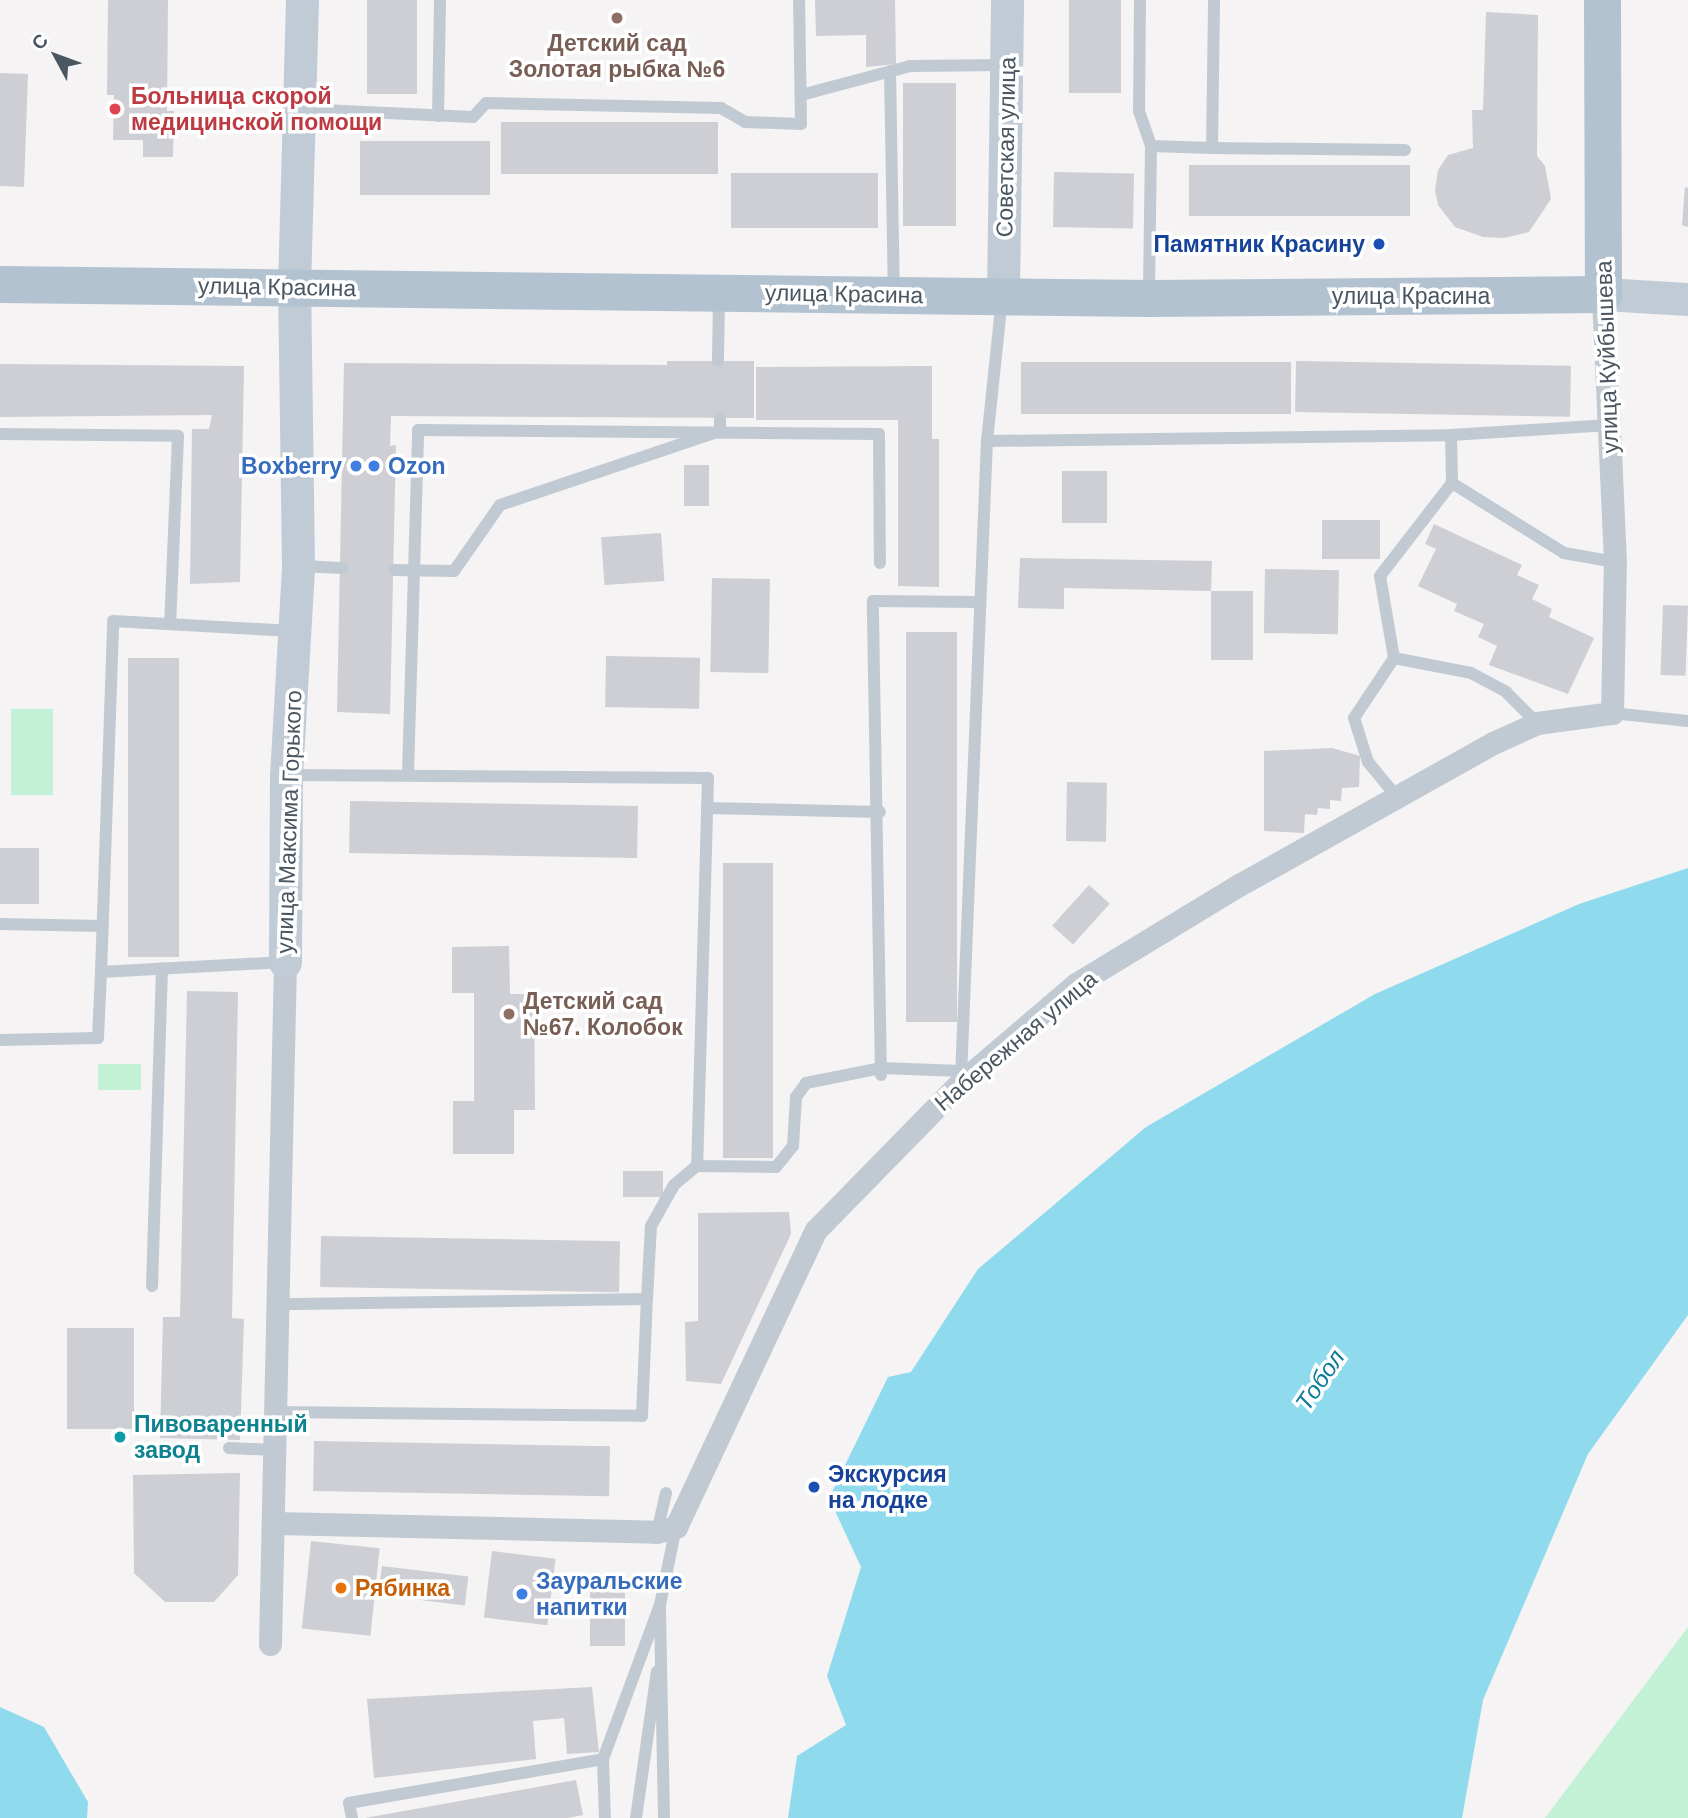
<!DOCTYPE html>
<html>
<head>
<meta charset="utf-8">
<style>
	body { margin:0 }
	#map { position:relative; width:1688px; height:1818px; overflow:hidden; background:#f5f3f3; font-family:Arial,sans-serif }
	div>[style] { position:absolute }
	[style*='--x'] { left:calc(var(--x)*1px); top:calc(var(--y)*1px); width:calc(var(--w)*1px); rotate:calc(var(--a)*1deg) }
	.green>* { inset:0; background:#c3f1d5; transform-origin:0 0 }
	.water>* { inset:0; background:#90daee }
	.building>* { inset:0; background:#cdcfd5; transform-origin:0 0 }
	.lane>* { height:12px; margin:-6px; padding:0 6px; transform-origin:6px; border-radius:6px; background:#c1cad2 }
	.street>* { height:23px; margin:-11.5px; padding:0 11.5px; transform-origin:11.5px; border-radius:11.5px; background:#c1cad2 }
	.secondary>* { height:33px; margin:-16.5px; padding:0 16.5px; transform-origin:16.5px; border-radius:16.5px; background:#c1cbd6 }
	.primary>* { height:37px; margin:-18.5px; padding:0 18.5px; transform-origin:18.5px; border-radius:18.5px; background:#b3c2d1 }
	.dots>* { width:19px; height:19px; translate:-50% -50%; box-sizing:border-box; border:4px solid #fff; border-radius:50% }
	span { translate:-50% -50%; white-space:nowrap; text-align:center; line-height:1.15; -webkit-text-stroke:7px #fff; paint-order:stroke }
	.education-label { font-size:23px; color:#785e54; font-weight:700 }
	.left { translate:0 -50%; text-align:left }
	.health-label { font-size:23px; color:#be3a42; font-weight:700 }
	.street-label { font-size:23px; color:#4a5661 }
	.transit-label { font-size:23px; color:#164399; font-weight:700 }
	.right { translate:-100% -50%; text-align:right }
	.shop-label { font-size:23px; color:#366cbe; font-weight:700 }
	.culture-label { font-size:23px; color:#0d838f; font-weight:700 }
	.food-label { font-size:23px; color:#c56008; font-weight:700 }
	.water-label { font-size:24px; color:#0c7c9b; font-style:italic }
	.north { position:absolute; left:21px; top:21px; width:70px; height:70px; -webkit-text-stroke:5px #fff; paint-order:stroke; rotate:311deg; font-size:19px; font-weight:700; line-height:28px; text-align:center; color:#4a5661 }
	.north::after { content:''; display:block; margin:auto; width:24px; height:32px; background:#4a5661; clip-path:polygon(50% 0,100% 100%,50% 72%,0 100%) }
</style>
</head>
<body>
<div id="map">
	<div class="green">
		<i style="left:11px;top:709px;width:42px;height:86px"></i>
		<i style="left:141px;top:1064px;width:26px;height:43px;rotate:90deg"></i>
		<i style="clip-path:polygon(1688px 1627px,1688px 1818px,1545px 1818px)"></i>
	</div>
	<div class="water">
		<i style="clip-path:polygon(1688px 868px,1688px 1315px,1588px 1454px,1483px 1700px,1462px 1818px,788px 1818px,797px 1756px,846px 1725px,827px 1676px,861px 1567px,829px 1498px,888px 1377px,911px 1372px,978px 1269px,1146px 1127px,1375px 994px,1579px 904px)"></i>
		<i style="clip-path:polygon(0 1707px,44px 1727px,88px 1802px,87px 1818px,0 1818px)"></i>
	</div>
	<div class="building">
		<i style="clip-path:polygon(108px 0,168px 0,167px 111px,174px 111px,173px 157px,143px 157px,143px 140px,113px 140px,114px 95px,107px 95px)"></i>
		<i style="left:367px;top:0;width:50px;height:94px"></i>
		<i style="clip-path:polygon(815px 0,895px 0,896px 64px,866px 67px,866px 35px,816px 36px)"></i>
		<i style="left:1069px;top:0;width:52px;height:93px"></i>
		<i style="clip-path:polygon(1486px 12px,1538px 15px,1537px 156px,1545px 166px,1551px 199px,1529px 232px,1504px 238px,1483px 237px,1455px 227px,1438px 205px,1435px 190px,1438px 170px,1448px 155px,1473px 148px,1472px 110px,1483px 110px)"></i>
		<i style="clip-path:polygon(0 73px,28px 74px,24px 187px,0 186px)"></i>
		<i style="left:903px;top:83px;width:53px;height:143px"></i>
		<i style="left:501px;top:122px;width:217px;height:52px"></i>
		<i style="left:360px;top:141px;width:130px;height:54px"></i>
		<i style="left:1189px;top:165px;width:221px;height:51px"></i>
		<i style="left:1054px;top:172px;width:80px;height:55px;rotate:1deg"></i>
		<i style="left:731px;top:173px;width:147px;height:55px"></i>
		<i style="clip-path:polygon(1685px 187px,1688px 188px,1688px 227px,1682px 225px)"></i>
		<i style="clip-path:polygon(667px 361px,754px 361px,754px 418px,391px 416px,390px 446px,396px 445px,390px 714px,337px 712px,344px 363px,667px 365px)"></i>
		<i style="left:1296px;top:361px;width:275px;height:51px;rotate:1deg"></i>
		<i style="left:1021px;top:362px;width:270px;height:52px"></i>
		<i style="clip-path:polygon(0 364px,244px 366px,240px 582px,190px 584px,192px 429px,209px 429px,212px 415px,0 417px)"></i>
		<i style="clip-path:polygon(932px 366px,932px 439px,939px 439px,939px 587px,898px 586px,898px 420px,756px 420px,756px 367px)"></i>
		<i style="left:684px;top:465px;width:25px;height:41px"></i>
		<i style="left:1107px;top:471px;width:52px;height:45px;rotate:90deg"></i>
		<i style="left:1322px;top:520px;width:58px;height:39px"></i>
		<i style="clip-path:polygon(1434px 524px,1522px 565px,1517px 575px,1539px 585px,1532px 599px,1552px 609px,1549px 617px,1594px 638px,1568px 694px,1489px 665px,1497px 646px,1478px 637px,1484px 624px,1454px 611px,1457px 604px,1418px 586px,1436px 549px,1425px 544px)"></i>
		<i style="left:661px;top:533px;width:48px;height:60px;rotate:86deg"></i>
		<i style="clip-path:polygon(1020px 558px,1212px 561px,1211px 591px,1064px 588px,1064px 609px,1018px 608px)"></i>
		<i style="left:1265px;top:569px;width:74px;height:64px;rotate:1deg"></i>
		<i style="left:712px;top:578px;width:58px;height:94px;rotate:1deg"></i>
		<i style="left:1211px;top:591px;width:42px;height:69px"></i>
		<i style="left:1663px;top:605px;width:25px;height:70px;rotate:2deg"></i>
		<i style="left:906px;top:632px;width:51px;height:390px"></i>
		<i style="left:606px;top:656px;width:94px;height:51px;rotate:1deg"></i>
		<i style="left:128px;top:658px;width:51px;height:299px"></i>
		<i style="clip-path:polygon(1332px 748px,1360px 756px,1359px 787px,1342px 788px,1341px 801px,1330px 800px,1330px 809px,1318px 808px,1317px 815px,1305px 814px,1304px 833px,1264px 831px,1264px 751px)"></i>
		<i style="left:1067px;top:782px;width:40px;height:59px;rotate:1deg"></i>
		<i style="left:350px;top:801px;width:288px;height:52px;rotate:1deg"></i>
		<i style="left:0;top:848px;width:39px;height:56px"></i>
		<i style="left:723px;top:863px;width:50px;height:295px"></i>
		<i style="left:1089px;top:885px;width:28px;height:55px;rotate:42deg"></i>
		<i style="clip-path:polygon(509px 946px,510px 994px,534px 994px,535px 1110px,514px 1110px,514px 1154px,453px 1154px,453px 1101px,474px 1101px,474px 993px,452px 993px,452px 947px)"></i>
		<i style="clip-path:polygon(187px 991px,238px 992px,232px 1318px,244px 1319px,240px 1440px,160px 1438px,163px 1317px,180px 1317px)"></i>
		<i style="left:623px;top:1171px;width:40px;height:26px"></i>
		<i style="clip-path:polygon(789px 1212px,791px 1234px,721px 1384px,686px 1381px,685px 1322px,698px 1321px,698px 1213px)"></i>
		<i style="left:321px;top:1236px;width:299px;height:51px;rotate:1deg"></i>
		<i style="left:67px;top:1328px;width:67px;height:101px"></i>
		<i style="left:314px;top:1441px;width:296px;height:50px;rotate:1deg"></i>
		<i style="clip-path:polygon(240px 1473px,238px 1575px,214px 1602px,165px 1602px,134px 1573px,133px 1475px)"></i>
		<i style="left:311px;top:1541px;width:69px;height:88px;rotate:6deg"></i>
		<i style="left:492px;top:1551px;width:64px;height:67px;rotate:7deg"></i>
		<i style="left:382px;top:1566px;width:87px;height:29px;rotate:7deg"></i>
		<i style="left:590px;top:1576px;width:35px;height:70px"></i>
		<i style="clip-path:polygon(592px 1687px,599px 1752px,567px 1754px,564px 1718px,533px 1721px,536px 1759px,374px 1778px,367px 1699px)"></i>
		<i style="clip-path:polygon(576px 1780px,583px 1815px,568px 1818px,365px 1818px)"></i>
	</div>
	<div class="lane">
		<i style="--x:1140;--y:0;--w:111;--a:90.5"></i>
		<i style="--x:1139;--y:111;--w:37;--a:71"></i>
		<i style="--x:1151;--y:146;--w:148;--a:90.8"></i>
		<i style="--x:890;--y:71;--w:220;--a:89"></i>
		<i style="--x:801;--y:95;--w:113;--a:-14.9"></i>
		<i style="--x:910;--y:66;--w:94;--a:-0.6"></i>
		<i style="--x:301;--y:109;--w:172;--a:2.7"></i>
		<i style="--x:473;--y:117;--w:19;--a:-47"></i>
		<i style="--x:486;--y:103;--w:235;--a:1.2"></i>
		<i style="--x:721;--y:108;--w:28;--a:30"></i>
		<i style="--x:745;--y:122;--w:56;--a:2"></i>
		<i style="--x:801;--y:124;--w:124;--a:-90.9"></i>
		<i style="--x:438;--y:116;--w:116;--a:-89"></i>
		<i style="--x:1151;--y:146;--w:61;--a:1.9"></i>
		<i style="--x:1212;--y:148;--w:148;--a:-89.2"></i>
		<i style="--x:1212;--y:148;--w:193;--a:0.6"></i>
		<i style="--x:718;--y:361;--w:66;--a:-89.1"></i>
		<i style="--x:0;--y:434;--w:178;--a:0.6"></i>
		<i style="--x:178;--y:436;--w:188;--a:92.4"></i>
		<i style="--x:987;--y:441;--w:464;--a:-0.7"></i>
		<i style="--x:1451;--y:435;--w:158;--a:-3.6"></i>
		<i style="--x:1452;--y:483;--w:132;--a:32"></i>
		<i style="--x:1564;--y:553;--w:52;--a:10"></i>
		<i style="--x:300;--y:566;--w:42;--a:2.7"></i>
		<i style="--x:394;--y:570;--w:60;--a:1"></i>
		<i style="--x:454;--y:571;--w:80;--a:-55.1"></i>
		<i style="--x:500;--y:505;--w:232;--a:-18.6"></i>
		<i style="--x:720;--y:431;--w:13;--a:-90"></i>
		<i style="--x:1394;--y:658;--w:78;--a:11"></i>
		<i style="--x:1471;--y:673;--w:40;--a:28"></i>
		<i style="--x:1506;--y:692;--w:44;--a:45"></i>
		<i style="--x:1612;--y:713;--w:76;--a:6"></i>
		<i style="--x:408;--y:774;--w:344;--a:-88.3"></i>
		<i style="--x:418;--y:430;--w:461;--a:0.5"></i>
		<i style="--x:879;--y:434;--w:129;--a:89.6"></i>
		<i style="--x:286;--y:775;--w:422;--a:0.4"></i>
		<i style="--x:708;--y:778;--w:388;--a:91.6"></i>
		<i style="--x:697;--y:1166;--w:79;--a:0.7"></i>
		<i style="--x:776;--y:1167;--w:27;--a:-51"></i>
		<i style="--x:793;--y:1146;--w:49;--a:-86.5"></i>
		<i style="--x:796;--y:1097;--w:17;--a:-54"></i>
		<i style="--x:806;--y:1083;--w:76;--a:-11.3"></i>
		<i style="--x:881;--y:1068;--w:80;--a:2.1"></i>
		<i style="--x:1397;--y:797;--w:45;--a:-129.6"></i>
		<i style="--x:1368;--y:762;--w:46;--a:-107.7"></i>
		<i style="--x:1354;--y:718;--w:72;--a:-56.3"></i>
		<i style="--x:1394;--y:658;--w:83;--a:-99.7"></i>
		<i style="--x:1380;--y:576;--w:118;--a:-52.3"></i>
		<i style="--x:1452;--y:483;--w:48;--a:-91.2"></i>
		<i style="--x:707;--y:808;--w:173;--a:1.3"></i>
		<i style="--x:0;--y:924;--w:103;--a:1.1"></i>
		<i style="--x:101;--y:972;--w:351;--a:-88"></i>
		<i style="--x:113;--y:621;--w:180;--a:3.2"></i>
		<i style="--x:0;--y:1040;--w:98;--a:-1.2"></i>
		<i style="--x:98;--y:1038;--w:66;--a:-87.4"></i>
		<i style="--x:101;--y:972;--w:183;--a:-3.1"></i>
		<i style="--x:881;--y:1075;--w:474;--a:-91"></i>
		<i style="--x:873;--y:601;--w:106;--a:0.5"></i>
		<i style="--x:961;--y:1077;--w:637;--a:-87.66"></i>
		<i style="--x:987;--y:441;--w:144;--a:-84"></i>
		<i style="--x:152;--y:1286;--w:318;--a:-88.2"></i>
		<i style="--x:647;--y:1299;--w:73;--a:-86.9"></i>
		<i style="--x:651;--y:1226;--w:47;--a:-60.7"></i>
		<i style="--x:674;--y:1185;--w:30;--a:-40"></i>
		<i style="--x:275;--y:1412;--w:367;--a:0.6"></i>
		<i style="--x:642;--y:1416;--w:117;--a:-87.6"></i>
		<i style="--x:647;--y:1299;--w:369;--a:179.2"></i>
		<i style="--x:229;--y:1448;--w:46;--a:2.5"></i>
		<i style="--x:657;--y:1532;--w:40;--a:-77"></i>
		<i style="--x:603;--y:1759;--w:59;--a:88.1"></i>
		<i style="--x:352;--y:1818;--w:15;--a:-101"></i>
		<i style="--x:349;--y:1803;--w:258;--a:-9.8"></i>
		<i style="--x:603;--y:1759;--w:164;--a:-69.7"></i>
		<i style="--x:636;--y:1818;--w:148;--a:-81.9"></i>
		<i style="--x:664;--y:1818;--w:213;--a:-91.1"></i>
		<i style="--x:660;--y:1605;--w:80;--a:-78.4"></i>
	</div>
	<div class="street">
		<i style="--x:275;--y:1523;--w:382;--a:1.3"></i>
		<i style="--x:657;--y:1532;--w:20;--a:-15"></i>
		<i style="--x:676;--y:1527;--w:328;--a:-64.8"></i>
		<i style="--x:816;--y:1230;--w:206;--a:-45.6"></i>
		<i style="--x:960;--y:1083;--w:153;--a:-40.5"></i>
		<i style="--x:1076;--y:984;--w:191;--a:-31.3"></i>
		<i style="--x:1239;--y:885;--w:291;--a:-29.2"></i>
		<i style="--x:1493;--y:743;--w:48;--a:-24.4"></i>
		<i style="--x:1537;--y:723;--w:76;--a:-7.6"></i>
		<i style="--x:1612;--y:713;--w:151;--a:-88.9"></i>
		<i style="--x:1615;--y:562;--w:268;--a:-92.6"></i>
		<i style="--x:270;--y:1644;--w:682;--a:-88.74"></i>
	</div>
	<div class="secondary">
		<i style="--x:1003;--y:294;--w:294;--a:-89.2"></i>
		<i style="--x:1603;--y:294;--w:85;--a:3.4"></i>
		<i style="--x:285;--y:962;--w:186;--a:-89.7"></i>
		<i style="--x:286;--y:776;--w:210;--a:-86.7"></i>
		<i style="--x:298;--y:566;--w:279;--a:-90.8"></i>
		<i style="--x:294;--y:287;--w:287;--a:-88.4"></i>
	</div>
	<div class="primary">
		<i style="--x:0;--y:284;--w:1149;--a:0.7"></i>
		<i style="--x:1149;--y:298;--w:454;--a:-0.5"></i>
		<i style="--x:1603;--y:294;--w:294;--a:-90.2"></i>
	</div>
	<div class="dots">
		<i style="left:617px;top:18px;background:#8d6e63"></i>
		<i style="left:115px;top:109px;background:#e0444e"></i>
		<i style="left:1379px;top:244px;background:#1a4fb4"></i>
		<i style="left:356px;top:466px;background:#3f7fe0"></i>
		<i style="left:374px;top:466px;background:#3f7fe0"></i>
		<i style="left:509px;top:1014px;background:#8d6e63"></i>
		<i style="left:120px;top:1437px;background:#0f9aa8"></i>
		<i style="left:814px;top:1487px;background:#1a4fb4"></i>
		<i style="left:341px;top:1588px;background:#e8710a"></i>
		<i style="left:522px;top:1594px;background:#3f7fe0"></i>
	</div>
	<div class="education-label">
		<span style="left:617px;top:56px">Детский сад<br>Золотая рыбка №6</span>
		<span class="left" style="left:523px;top:1014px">Детский сад<br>№67. Колобок</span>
	</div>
	<div class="health-label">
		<span class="left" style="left:131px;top:109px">Больница скорой<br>медицинской помощи</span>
	</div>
	<div class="street-label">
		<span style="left:1006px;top:147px;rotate:-89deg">Советская улица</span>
		<span style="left:277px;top:287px;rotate:1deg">улица Красина</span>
		<span style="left:844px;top:294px;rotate:1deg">улица Красина</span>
		<span style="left:1411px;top:296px">улица Красина</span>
		<span style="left:1607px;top:357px;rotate:-92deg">улица Куйбышева</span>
		<span style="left:289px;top:822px;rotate:-88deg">улица Максима Горького</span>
		<span style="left:1016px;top:1041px;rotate:-40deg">Набережная улица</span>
	</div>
	<div class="transit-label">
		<span class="right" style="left:1365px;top:244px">Памятник Красину</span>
		<span class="left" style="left:828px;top:1487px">Экскурсия<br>на лодке</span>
	</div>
	<div class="shop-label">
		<span class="right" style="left:342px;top:466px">Boxberry</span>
		<span class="left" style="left:388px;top:466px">Ozon</span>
		<span class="left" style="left:536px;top:1594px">Зауральские<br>напитки</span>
	</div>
	<div class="culture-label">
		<span class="left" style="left:134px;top:1437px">Пивоваренный<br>завод</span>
	</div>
	<div class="food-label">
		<span class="left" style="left:355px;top:1588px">Рябинка</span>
	</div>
	<div class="water-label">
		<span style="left:1320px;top:1380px;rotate:-56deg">Тобол</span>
	</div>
	<div class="north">С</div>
</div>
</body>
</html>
